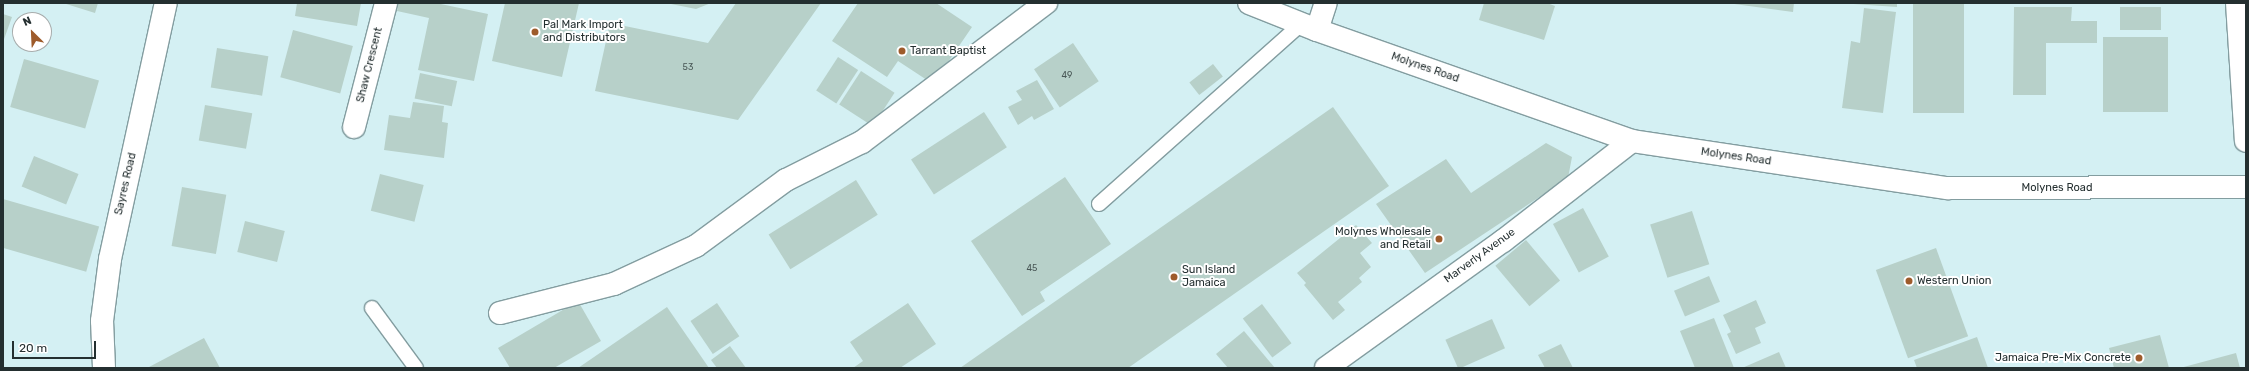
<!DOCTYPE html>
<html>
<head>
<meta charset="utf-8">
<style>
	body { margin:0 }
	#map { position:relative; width:2249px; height:371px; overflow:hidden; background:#d4f0f3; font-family:Rubik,sans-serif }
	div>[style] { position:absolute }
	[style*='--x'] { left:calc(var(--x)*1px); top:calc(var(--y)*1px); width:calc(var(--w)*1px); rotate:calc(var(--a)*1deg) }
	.building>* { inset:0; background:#b7d0c9; transform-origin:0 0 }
	.roads { filter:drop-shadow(1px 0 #839da0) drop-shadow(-1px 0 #839da0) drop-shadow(0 1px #839da0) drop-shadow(0 -1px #839da0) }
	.service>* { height:14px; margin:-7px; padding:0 7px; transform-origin:7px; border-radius:7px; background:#fff }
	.minor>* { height:22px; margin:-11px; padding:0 11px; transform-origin:11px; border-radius:11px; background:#fff }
	.secondary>* { height:22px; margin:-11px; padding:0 11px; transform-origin:11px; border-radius:11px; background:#fff }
	.dots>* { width:11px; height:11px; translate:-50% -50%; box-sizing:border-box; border:2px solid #fff; border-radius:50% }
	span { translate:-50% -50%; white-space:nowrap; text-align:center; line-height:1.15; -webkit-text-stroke:4px #fff; paint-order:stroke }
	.number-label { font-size:9px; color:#495756 }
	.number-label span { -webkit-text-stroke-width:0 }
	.poi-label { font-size:11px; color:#242f30 }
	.left { translate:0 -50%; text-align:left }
	.right { translate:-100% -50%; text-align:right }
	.street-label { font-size:11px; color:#242f30 }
	.frame { position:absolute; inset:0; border:4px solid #242f30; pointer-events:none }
	.north { position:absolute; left:12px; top:12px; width:40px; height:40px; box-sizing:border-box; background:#fff; border:1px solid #a7acac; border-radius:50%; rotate:336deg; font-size:11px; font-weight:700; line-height:16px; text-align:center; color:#242f30 }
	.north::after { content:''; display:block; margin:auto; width:14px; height:18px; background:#9e5b2b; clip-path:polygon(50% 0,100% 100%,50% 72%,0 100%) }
	.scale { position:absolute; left:12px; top:341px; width:84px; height:18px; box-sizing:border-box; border:2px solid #242f30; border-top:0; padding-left:5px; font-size:12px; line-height:14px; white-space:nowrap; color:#242f30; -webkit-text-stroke:3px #fff; paint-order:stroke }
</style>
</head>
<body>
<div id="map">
	<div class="building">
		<i style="clip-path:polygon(63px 3px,98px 3px,95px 13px)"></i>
		<i style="clip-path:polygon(297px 3px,361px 3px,357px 26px,295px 16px)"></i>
		<i style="clip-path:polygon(398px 3px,436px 3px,488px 14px,474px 81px,418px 70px,429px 18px,397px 11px)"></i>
		<i style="clip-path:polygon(505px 3px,579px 3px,562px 77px,492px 61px)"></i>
		<i style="clip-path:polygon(666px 3px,711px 3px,696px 9px)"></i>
		<i style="clip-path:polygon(736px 3px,821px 3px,738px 120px,595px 91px,610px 23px,708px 43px)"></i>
		<i style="clip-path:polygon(858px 3px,936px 3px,972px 27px,933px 84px,898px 61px,887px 77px,832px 41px)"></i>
		<i style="clip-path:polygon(1484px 3px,1547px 3px,1555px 6px,1544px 40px,1479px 20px)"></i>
		<i style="clip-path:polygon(1727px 3px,1794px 3px,1793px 12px)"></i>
		<i style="clip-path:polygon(1839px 3px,1897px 3px,1897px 7px)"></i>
		<i style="left:1913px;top:3px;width:51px;height:110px"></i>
		<i style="clip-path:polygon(2014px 7px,2072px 7px,2071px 21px,2097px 21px,2097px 43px,2046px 43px,2046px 95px,2013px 95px)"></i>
		<i style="left:2161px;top:7px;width:23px;height:41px;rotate:90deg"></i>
		<i style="clip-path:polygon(1864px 8px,1896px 12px,1883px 113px,1842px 108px,1851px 41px,1860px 43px)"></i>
		<i style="clip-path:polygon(3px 14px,12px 17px,3px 42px)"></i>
		<i style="left:293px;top:30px;width:62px;height:49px;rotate:15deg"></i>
		<i style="left:2103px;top:37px;width:65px;height:75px"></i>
		<i style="left:1073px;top:43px;width:46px;height:47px;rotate:56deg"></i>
		<i style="left:217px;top:48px;width:52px;height:40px;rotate:9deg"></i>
		<i style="left:838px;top:57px;width:24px;height:40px;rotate:33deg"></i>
		<i style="left:24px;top:59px;width:78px;height:50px;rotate:16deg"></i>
		<i style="left:1213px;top:64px;width:16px;height:30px;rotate:52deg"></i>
		<i style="left:861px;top:71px;width:40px;height:40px;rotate:33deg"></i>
		<i style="left:420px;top:73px;width:38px;height:26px;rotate:12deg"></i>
		<i style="clip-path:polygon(1037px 80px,1054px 109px,1034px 120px,1032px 116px,1018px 125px,1008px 107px,1022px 100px,1016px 91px)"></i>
		<i style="clip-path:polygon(413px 102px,444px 106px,442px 122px,448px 123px,444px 158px,384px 150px,389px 115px,410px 118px)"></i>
		<i style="left:205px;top:105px;width:48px;height:36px;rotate:10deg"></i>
		<i style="clip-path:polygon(1333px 107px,1389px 186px,1128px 368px,960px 368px)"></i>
		<i style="left:984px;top:112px;width:42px;height:87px;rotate:57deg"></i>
		<i style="clip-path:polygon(1546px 143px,1572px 157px,1568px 178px,1425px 273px,1376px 204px,1446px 159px,1471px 193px)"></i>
		<i style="left:34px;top:156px;width:48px;height:33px;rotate:22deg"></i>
		<i style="left:380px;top:174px;width:45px;height:38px;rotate:14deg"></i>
		<i style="clip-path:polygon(1065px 177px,1111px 244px,1040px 292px,1045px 301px,1022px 316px,971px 241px)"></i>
		<i style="left:856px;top:180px;width:41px;height:103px;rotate:58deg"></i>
		<i style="left:182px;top:187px;width:45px;height:60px;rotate:10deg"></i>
		<i style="left:3px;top:199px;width:100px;height:47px;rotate:16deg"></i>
		<i style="left:1583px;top:208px;width:55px;height:34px;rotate:62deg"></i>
		<i style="left:1692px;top:211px;width:56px;height:44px;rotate:72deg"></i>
		<i style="left:245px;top:221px;width:41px;height:32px;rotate:14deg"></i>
		<i style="clip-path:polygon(1356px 225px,1372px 243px,1360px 253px,1371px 267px,1359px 278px,1362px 282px,1338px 302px,1345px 310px,1333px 320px,1304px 285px,1306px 283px,1297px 273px)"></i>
		<i style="left:1526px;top:240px;width:53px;height:40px;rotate:50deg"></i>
		<i style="left:1936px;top:248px;width:94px;height:64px;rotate:70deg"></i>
		<i style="left:1709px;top:276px;width:28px;height:38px;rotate:67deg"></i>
		<i style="clip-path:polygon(1756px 300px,1766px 323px,1755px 328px,1761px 343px,1736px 354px,1727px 334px,1731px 332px,1723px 315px)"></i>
		<i style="clip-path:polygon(578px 301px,601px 341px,554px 368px,510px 368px,498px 348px)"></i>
		<i style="left:717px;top:303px;width:40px;height:32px;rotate:56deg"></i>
		<i style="clip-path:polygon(908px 303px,936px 344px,900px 368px,853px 368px,863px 361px,850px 342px)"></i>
		<i style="left:1262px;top:304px;width:49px;height:24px;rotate:53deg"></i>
		<i style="clip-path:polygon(667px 307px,709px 368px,578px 368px)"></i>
		<i style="clip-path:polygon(1714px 318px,1734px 368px,1695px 368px,1680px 331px)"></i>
		<i style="left:1492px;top:319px;width:32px;height:51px;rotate:66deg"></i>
		<i style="clip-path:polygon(1244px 331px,1275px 368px,1228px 368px,1216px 354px)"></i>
		<i style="clip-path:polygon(2160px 335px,2169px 368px,2114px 368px,2109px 348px)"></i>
		<i style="clip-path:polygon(1977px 337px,1988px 368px,1917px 368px,1914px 360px)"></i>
		<i style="clip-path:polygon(204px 338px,220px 368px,150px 368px,149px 367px)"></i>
		<i style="clip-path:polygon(1561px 344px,1573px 368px,1545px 368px,1538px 355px)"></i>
		<i style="clip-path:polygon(730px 346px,746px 368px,717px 368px,711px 360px)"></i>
		<i style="clip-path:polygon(1779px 352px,1786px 368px,1742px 368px)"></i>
		<i style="clip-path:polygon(2236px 353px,2240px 368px,2180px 368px)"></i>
	</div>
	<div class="roads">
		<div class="service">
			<i style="--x:1099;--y:204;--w:271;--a:-41.7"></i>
			<i style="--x:372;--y:308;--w:74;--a:53.7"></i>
		</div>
		<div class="minor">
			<i style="--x:2237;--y:3;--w:138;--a:86.3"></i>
			<i style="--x:1317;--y:30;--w:28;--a:-72"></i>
			<i style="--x:354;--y:127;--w:128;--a:-75.5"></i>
			<i style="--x:500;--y:313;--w:118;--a:-14.3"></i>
			<i style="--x:614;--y:284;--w:90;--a:-24.9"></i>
			<i style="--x:696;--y:246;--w:112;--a:-36.3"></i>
			<i style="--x:786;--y:180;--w:85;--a:-26.6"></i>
			<i style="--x:862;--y:142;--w:231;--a:-37.1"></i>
			<i style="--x:104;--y:368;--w:47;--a:-92.4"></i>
			<i style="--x:102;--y:321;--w:63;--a:-82.6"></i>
			<i style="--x:110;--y:259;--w:262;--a:-77.7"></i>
			<i style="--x:1326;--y:368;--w:218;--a:-35.7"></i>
			<i style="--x:1503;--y:241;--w:163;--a:-37.8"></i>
		</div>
		<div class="secondary">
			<i style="--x:1249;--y:3;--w:73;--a:21.7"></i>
			<i style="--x:1317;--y:30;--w:334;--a:19.4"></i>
			<i style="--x:1632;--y:141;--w:319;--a:8.5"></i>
			<i style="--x:1948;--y:188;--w:298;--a:-0.2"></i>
		</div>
	</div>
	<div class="dots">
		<i style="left:535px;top:32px;background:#9e5b2b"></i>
		<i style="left:902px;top:51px;background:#9e5b2b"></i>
		<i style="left:1439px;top:239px;background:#9e5b2b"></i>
		<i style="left:1174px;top:277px;background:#9e5b2b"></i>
		<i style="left:1909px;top:281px;background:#9e5b2b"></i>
		<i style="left:2139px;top:358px;background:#9e5b2b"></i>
	</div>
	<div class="number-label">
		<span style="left:688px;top:67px">53</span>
		<span style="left:1067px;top:75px">49</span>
		<span style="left:1032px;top:268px">45</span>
	</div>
	<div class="poi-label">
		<span class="left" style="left:543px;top:32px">Pal Mark Import<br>and Distributors</span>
		<span class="left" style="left:910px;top:51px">Tarrant Baptist</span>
		<span class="right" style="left:1431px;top:239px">Molynes Wholesale<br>and Retail</span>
		<span class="left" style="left:1182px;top:277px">Sun Island<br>Jamaica</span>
		<span class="left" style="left:1917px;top:281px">Western Union</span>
		<span class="right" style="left:2131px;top:358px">Jamaica Pre-Mix Concrete</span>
	</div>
	<div class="street-label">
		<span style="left:370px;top:65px;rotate:-76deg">Shaw Crescent</span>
		<span style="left:1425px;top:68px;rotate:19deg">Molynes Road</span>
		<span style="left:1736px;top:157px;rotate:8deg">Molynes Road</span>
		<span style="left:126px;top:184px;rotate:-77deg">Sayres Road</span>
		<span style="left:2057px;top:188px">Molynes Road</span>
		<span style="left:1480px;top:256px;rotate:-36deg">Marverly Avenue</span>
	</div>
	<div class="frame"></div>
	<div class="north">N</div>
	<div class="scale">20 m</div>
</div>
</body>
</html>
